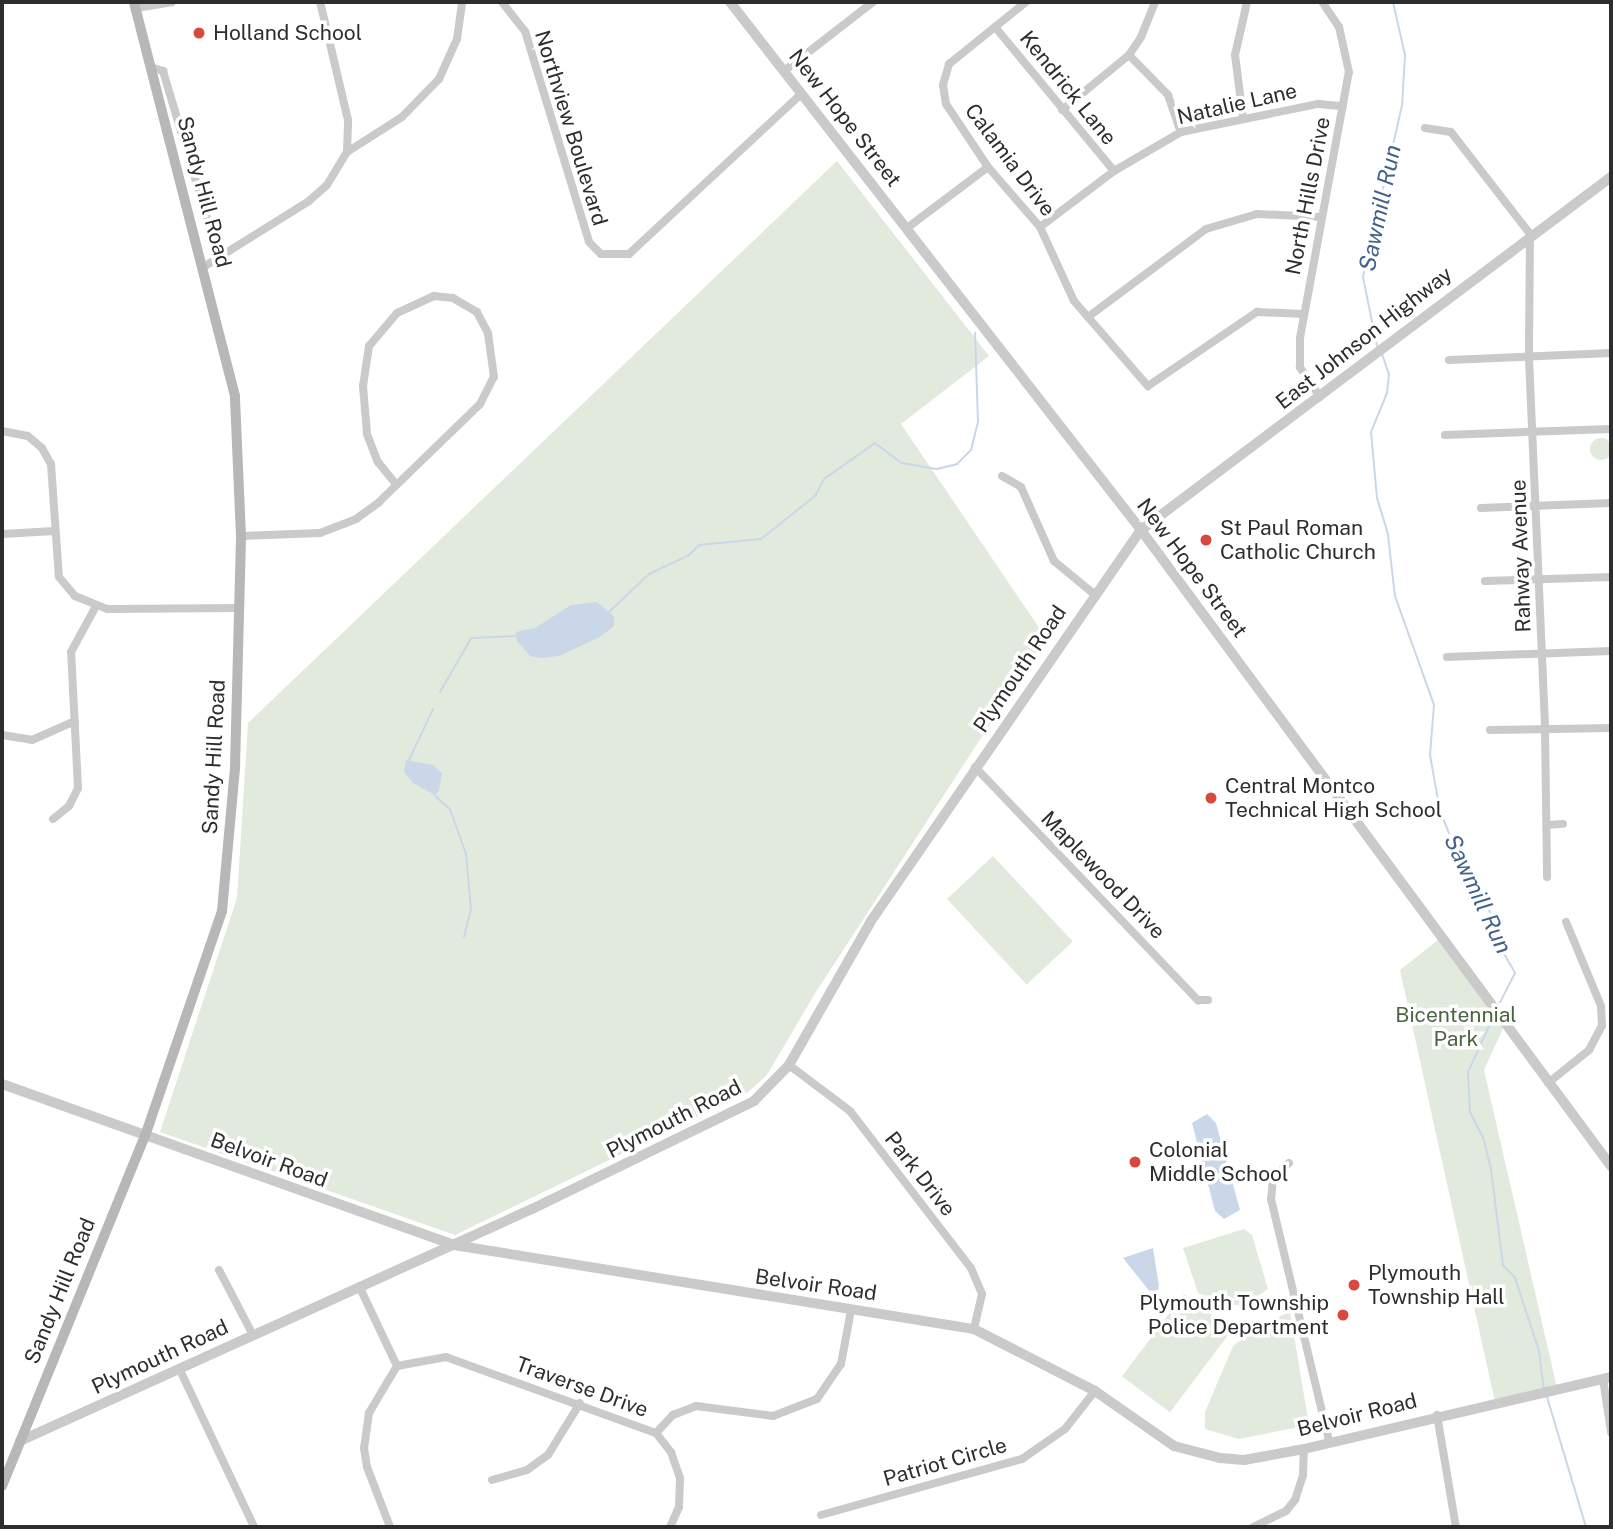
<!DOCTYPE html>
<html>
<head>
<meta charset="utf-8">
<style>
	body { margin:0 }
	#map { position:relative; width:1613px; height:1529px; overflow:hidden; background:#fff; font-family:"Public Sans",sans-serif }
	div>[style] { position:absolute }
	[style*='--x'] { left:calc(var(--x)*1px); top:calc(var(--y)*1px); width:calc(var(--w)*1px); rotate:calc(var(--a)*1deg) }
	.green>* { inset:0; background:#e1eadc; transform-origin:0 0 }
	.round { border-radius:50% }
	.water>* { inset:0; background:#c9d7e8 }
	.stream>* { height:2px; margin:-1px; padding:0 1px; transform-origin:1px; border-radius:1px; background:#c9d7e8 }
	.minor>* { height:8px; margin:-4px; padding:0 4px; transform-origin:4px; border-radius:4px; background:#cacaca }
	.tertiary>* { height:10px; margin:-5px; padding:0 5px; transform-origin:5px; border-radius:5px; background:#cacaca }
	.secondary>* { height:10px; margin:-5px; padding:0 5px; transform-origin:5px; border-radius:5px; background:#b7b7b7 }
	.dots>* { width:19px; height:19px; translate:-50% -50%; box-sizing:border-box; border:4px solid #fff; border-radius:50% }
	span { translate:-50% -50%; white-space:nowrap; text-align:center; line-height:1.15; -webkit-text-stroke:7px #fff; paint-order:stroke }
	.poi-label { font-size:21px; color:#2d2d2d }
	.left { translate:0 -50%; text-align:left }
	.right { translate:-100% -50%; text-align:right }
	.street-label { font-size:21px; color:#2d2d2d }
	.park-label { font-size:21px; color:#4b653e }
	.water-label { font-size:23px; color:#426289; font-style:italic }
	.frame { position:absolute; inset:0; border:4px solid #2d2d2d; pointer-events:none }
</style>
</head>
<body>
<div id="map">
	<div class="green">
		<i style="clip-path:polygon(837px 161px,989px 356px,901px 424px,1046px 638px,814px 995px,767px 1075px,747px 1093px,455px 1235px,160px 1132px,237px 898px,248px 723px)"></i>
		<i class="round" style="left:1590px;top:438px;width:22px;height:22px"></i>
		<i style="left:993px;top:856px;width:117px;height:63px;rotate:47deg"></i>
		<i style="clip-path:polygon(1442px 937px,1505px 1024px,1484px 1070px,1557px 1388px,1495px 1402px,1400px 970px)"></i>
		<i style="clip-path:polygon(1244px 1229px,1252px 1235px,1268px 1289px,1245px 1305px,1230px 1305px,1198px 1293px,1183px 1248px)"></i>
		<i style="left:1184px;top:1294px;width:60px;height:103px;rotate:37deg"></i>
		<i style="clip-path:polygon(1290px 1312px,1309px 1425px,1239px 1439px,1205px 1429px,1205px 1412px,1233px 1346px,1265px 1322px)"></i>
	</div>
	<div class="water">
		<i style="clip-path:polygon(597px 602px,614px 616px,614px 626px,600px 637px,559px 656px,541px 658px,530px 656px,517px 641px,516px 632px,535px 628px,571px 605px)"></i>
		<i style="clip-path:polygon(406px 760px,433px 765px,442px 773px,439px 791px,435px 795px,413px 783px,404px 772px)"></i>
		<i style="clip-path:polygon(1207px 1114px,1216px 1123px,1240px 1210px,1224px 1219px,1215px 1211px,1192px 1123px)"></i>
		<i style="clip-path:polygon(1153px 1248px,1159px 1286px,1157px 1293px,1151px 1293px,1123px 1258px)"></i>
	</div>
	<div class="stream">
		<i style="--x:1377;--y:346;--w:70;--a:-101.5"></i>
		<i style="--x:1363;--y:277;--w:175;--a:-77.2"></i>
		<i style="--x:1402;--y:106;--w:51;--a:-86.6"></i>
		<i style="--x:1405;--y:55;--w:54;--a:-102.8"></i>
		<i style="--x:1382;--y:354;--w:21;--a:71"></i>
		<i style="--x:1389;--y:374;--w:19;--a:96"></i>
		<i style="--x:1387;--y:393;--w:42;--a:112.3"></i>
		<i style="--x:1371;--y:432;--w:66;--a:84.8"></i>
		<i style="--x:1377;--y:498;--w:39;--a:73"></i>
		<i style="--x:1388;--y:535;--w:61;--a:83.5"></i>
		<i style="--x:1395;--y:596;--w:116;--a:70.3"></i>
		<i style="--x:1434;--y:705;--w:50;--a:94.6"></i>
		<i style="--x:1430;--y:755;--w:57;--a:79.9"></i>
		<i style="--x:1440;--y:811;--w:64;--a:67.9"></i>
		<i style="--x:1464;--y:870;--w:55;--a:58.3"></i>
		<i style="--x:1493;--y:917;--w:29;--a:78"></i>
		<i style="--x:1499;--y:945;--w:32;--a:60"></i>
		<i style="--x:1515;--y:973;--w:38;--a:117"></i>
		<i style="--x:609;--y:612;--w:55;--a:-43.5"></i>
		<i style="--x:649;--y:574;--w:44;--a:-25.4"></i>
		<i style="--x:689;--y:555;--w:14;--a:-45"></i>
		<i style="--x:699;--y:545;--w:62;--a:-5.5"></i>
		<i style="--x:761;--y:539;--w:69;--a:-38.5"></i>
		<i style="--x:815;--y:496;--w:19;--a:-62"></i>
		<i style="--x:824;--y:479;--w:62;--a:-35.2"></i>
		<i style="--x:875;--y:443;--w:34;--a:37"></i>
		<i style="--x:902;--y:463;--w:36;--a:10"></i>
		<i style="--x:937;--y:469;--w:21;--a:-14"></i>
		<i style="--x:957;--y:464;--w:20;--a:-45"></i>
		<i style="--x:971;--y:450;--w:29;--a:-76"></i>
		<i style="--x:978;--y:422;--w:89;--a:-91.9"></i>
		<i style="--x:440;--y:692;--w:62;--a:-60.1"></i>
		<i style="--x:471;--y:638;--w:45;--a:-2.5"></i>
		<i style="--x:409;--y:760;--w:56;--a:-64.8"></i>
		<i style="--x:435;--y:796;--w:20;--a:41"></i>
		<i style="--x:450;--y:809;--w:48;--a:70.4"></i>
		<i style="--x:466;--y:854;--w:55;--a:84.8"></i>
		<i style="--x:471;--y:909;--w:29;--a:104"></i>
		<i style="--x:1494;--y:1015;--w:63;--a:114.5"></i>
		<i style="--x:1468;--y:1072;--w:40;--a:87.1"></i>
		<i style="--x:1470;--y:1112;--w:28;--a:63"></i>
		<i style="--x:1483;--y:1137;--w:33;--a:76"></i>
		<i style="--x:1491;--y:1169;--w:97;--a:82.9"></i>
		<i style="--x:1503;--y:1265;--w:18;--a:47"></i>
		<i style="--x:1515;--y:1278;--w:77;--a:71.8"></i>
		<i style="--x:1539;--y:1351;--w:38;--a:83"></i>
		<i style="--x:1547;--y:1397;--w:136;--a:73.3"></i>
	</div>
	<div class="minor">
		<i style="--x:502;--y:2;--w:37;--a:52"></i>
		<i style="--x:525;--y:31;--w:220;--a:73.1"></i>
		<i style="--x:589;--y:242;--w:17;--a:45"></i>
		<i style="--x:601;--y:254;--w:28;--a:0"></i>
		<i style="--x:629;--y:254;--w:235;--a:-42.9"></i>
		<i style="--x:1026;--y:2;--w:99;--a:141.2"></i>
		<i style="--x:949;--y:64;--w:22;--a:106"></i>
		<i style="--x:943;--y:85;--w:19;--a:81"></i>
		<i style="--x:946;--y:104;--w:76;--a:56.3"></i>
		<i style="--x:988;--y:167;--w:79;--a:49.1"></i>
		<i style="--x:1040;--y:227;--w:81;--a:65.3"></i>
		<i style="--x:1074;--y:301;--w:113;--a:49"></i>
		<i style="--x:1148;--y:386;--w:132;--a:-34.2"></i>
		<i style="--x:1257;--y:312;--w:46;--a:2.5"></i>
		<i style="--x:136;--y:8;--w:36;--a:-9"></i>
		<i style="--x:995;--y:27;--w:187;--a:50.4"></i>
		<i style="--x:1129;--y:55;--w:56;--a:45.7"></i>
		<i style="--x:1168;--y:95;--w:39;--a:71"></i>
		<i style="--x:150;--y:67;--w:14;--a:17"></i>
		<i style="--x:163;--y:71;--w:196;--a:73.4"></i>
		<i style="--x:784;--y:71;--w:113;--a:-37.8"></i>
		<i style="--x:1062;--y:110;--w:87;--a:-39.4"></i>
		<i style="--x:1129;--y:55;--w:22;--a:-56"></i>
		<i style="--x:1141;--y:37;--w:38;--a:-68"></i>
		<i style="--x:1243;--y:118;--w:64;--a:-97.2"></i>
		<i style="--x:1235;--y:55;--w:54;--a:-77.2"></i>
		<i style="--x:1425;--y:128;--w:26;--a:9"></i>
		<i style="--x:1451;--y:132;--w:129;--a:52.2"></i>
		<i style="--x:1530;--y:234;--w:125;--a:90.5"></i>
		<i style="--x:1529;--y:359;--w:370;--a:87.5"></i>
		<i style="--x:1545;--y:729;--w:148;--a:89.2"></i>
		<i style="--x:347;--y:152;--w:65;--a:-32.5"></i>
		<i style="--x:402;--y:117;--w:53;--a:-45.8"></i>
		<i style="--x:439;--y:79;--w:44;--a:-65.8"></i>
		<i style="--x:457;--y:39;--w:37;--a:-82"></i>
		<i style="--x:1040;--y:227;--w:93;--a:-37.1"></i>
		<i style="--x:1114;--y:171;--w:78;--a:-30.2"></i>
		<i style="--x:1181;--y:132;--w:140;--a:-11.6"></i>
		<i style="--x:1318;--y:104;--w:25;--a:5"></i>
		<i style="--x:907;--y:228;--w:101;--a:-37"></i>
		<i style="--x:205;--y:266;--w:123;--a:-32"></i>
		<i style="--x:309;--y:201;--w:24;--a:-42"></i>
		<i style="--x:327;--y:185;--w:39;--a:-59"></i>
		<i style="--x:347;--y:152;--w:32;--a:-88"></i>
		<i style="--x:348;--y:120;--w:121;--a:-103.3"></i>
		<i style="--x:1088;--y:317;--w:147;--a:-36.7"></i>
		<i style="--x:1206;--y:229;--w:53;--a:-16.4"></i>
		<i style="--x:1257;--y:214;--w:64;--a:2.7"></i>
		<i style="--x:1449;--y:360;--w:162;--a:-2.5"></i>
		<i style="--x:1320;--y:397;--w:36;--a:-124"></i>
		<i style="--x:1300;--y:367;--w:29;--a:-90"></i>
		<i style="--x:1300;--y:338;--w:270;--a:-79.6"></i>
		<i style="--x:1349;--y:72;--w:46;--a:-102.5"></i>
		<i style="--x:1339;--y:27;--w:30;--a:-124"></i>
		<i style="--x:2;--y:431;--w:26;--a:11"></i>
		<i style="--x:28;--y:436;--w:18;--a:41"></i>
		<i style="--x:42;--y:448;--w:18;--a:61"></i>
		<i style="--x:51;--y:464;--w:113;--a:86"></i>
		<i style="--x:59;--y:577;--w:25;--a:50"></i>
		<i style="--x:75;--y:596;--w:35;--a:22"></i>
		<i style="--x:108;--y:609;--w:132;--a:-0.4"></i>
		<i style="--x:1445;--y:435;--w:166;--a:-2.1"></i>
		<i style="--x:1002;--y:476;--w:22;--a:30"></i>
		<i style="--x:1021;--y:487;--w:81;--a:66"></i>
		<i style="--x:1054;--y:561;--w:52;--a:39.5"></i>
		<i style="--x:1481;--y:508;--w:130;--a:-2.2"></i>
		<i style="--x:2;--y:534;--w:53;--a:-3.2"></i>
		<i style="--x:241;--y:536;--w:79;--a:-2.2"></i>
		<i style="--x:320;--y:533;--w:39;--a:-21"></i>
		<i style="--x:356;--y:519;--w:29;--a:-36"></i>
		<i style="--x:379;--y:502;--w:141;--a:-44.1"></i>
		<i style="--x:480;--y:404;--w:30;--a:-63"></i>
		<i style="--x:494;--y:377;--w:44;--a:-97.8"></i>
		<i style="--x:488;--y:333;--w:24;--a:-118"></i>
		<i style="--x:477;--y:312;--w:28;--a:-150"></i>
		<i style="--x:453;--y:298;--w:19;--a:-174"></i>
		<i style="--x:434;--y:296;--w:41;--a:155.3"></i>
		<i style="--x:397;--y:313;--w:43;--a:130.3"></i>
		<i style="--x:369;--y:346;--w:40;--a:98.5"></i>
		<i style="--x:363;--y:386;--w:48;--a:85.2"></i>
		<i style="--x:367;--y:434;--w:30;--a:69"></i>
		<i style="--x:378;--y:462;--w:28;--a:51"></i>
		<i style="--x:1485;--y:581;--w:126;--a:-1.8"></i>
		<i style="--x:1447;--y:657;--w:164;--a:-2.1"></i>
		<i style="--x:1490;--y:730;--w:121;--a:-0.9"></i>
		<i style="--x:2;--y:735;--w:30;--a:9"></i>
		<i style="--x:32;--y:740;--w:47;--a:-23.8"></i>
		<i style="--x:975;--y:767;--w:323;--a:46.3"></i>
		<i style="--x:1198;--y:1000;--w:10;--a:0"></i>
		<i style="--x:53;--y:819;--w:21;--a:-39"></i>
		<i style="--x:69;--y:806;--w:20;--a:-63"></i>
		<i style="--x:78;--y:788;--w:136;--a:-92.9"></i>
		<i style="--x:71;--y:652;--w:50;--a:-61.4"></i>
		<i style="--x:1547;--y:825;--w:16;--a:-4"></i>
		<i style="--x:789;--y:1065;--w:76;--a:37"></i>
		<i style="--x:850;--y:1111;--w:198;--a:52.4"></i>
		<i style="--x:971;--y:1268;--w:28;--a:67"></i>
		<i style="--x:982;--y:1294;--w:36;--a:103"></i>
		<i style="--x:1548;--y:1083;--w:53;--a:-38.8"></i>
		<i style="--x:1589;--y:1050;--w:27;--a:-62"></i>
		<i style="--x:1602;--y:1026;--w:20;--a:-93"></i>
		<i style="--x:1601;--y:1006;--w:91;--a:-112.6"></i>
		<i style="--x:1289;--y:1163;--w:22;--a:137"></i>
		<i style="--x:1273;--y:1178;--w:21;--a:95"></i>
		<i style="--x:1271;--y:1199;--w:249;--a:76.5"></i>
		<i style="--x:219;--y:1270;--w:73;--a:62.4"></i>
		<i style="--x:360;--y:1288;--w:86;--a:64.6"></i>
		<i style="--x:397;--y:1366;--w:55;--a:120.8"></i>
		<i style="--x:369;--y:1413;--w:35;--a:98"></i>
		<i style="--x:364;--y:1448;--w:19;--a:81"></i>
		<i style="--x:367;--y:1467;--w:64;--a:69"></i>
		<i style="--x:397;--y:1366;--w:50;--a:-10.4"></i>
		<i style="--x:446;--y:1357;--w:223;--a:19.9"></i>
		<i style="--x:656;--y:1433;--w:24;--a:52"></i>
		<i style="--x:671;--y:1452;--w:28;--a:71"></i>
		<i style="--x:680;--y:1478;--w:29;--a:92"></i>
		<i style="--x:679;--y:1507;--w:22;--a:114"></i>
		<i style="--x:179;--y:1368;--w:176;--a:64.7"></i>
		<i style="--x:1603;--y:1379;--w:54;--a:81.4"></i>
		<i style="--x:1437;--y:1415;--w:114;--a:80.4"></i>
		<i style="--x:656;--y:1433;--w:25;--a:-47"></i>
		<i style="--x:673;--y:1415;--w:25;--a:-21"></i>
		<i style="--x:696;--y:1406;--w:78;--a:7.4"></i>
		<i style="--x:773;--y:1416;--w:47;--a:-21.1"></i>
		<i style="--x:817;--y:1399;--w:42;--a:-55.6"></i>
		<i style="--x:841;--y:1364;--w:55;--a:-79.5"></i>
		<i style="--x:492;--y:1480;--w:36;--a:-16"></i>
		<i style="--x:527;--y:1470;--w:26;--a:-36"></i>
		<i style="--x:548;--y:1455;--w:61;--a:-58.4"></i>
		<i style="--x:821;--y:1515;--w:209;--a:-15.6"></i>
		<i style="--x:1022;--y:1459;--w:52;--a:-34.9"></i>
		<i style="--x:1065;--y:1429;--w:48;--a:-51.7"></i>
		<i style="--x:1253;--y:1527;--w:37;--a:-26"></i>
		<i style="--x:1286;--y:1511;--w:14;--a:-51"></i>
		<i style="--x:1295;--y:1500;--w:26;--a:-72"></i>
		<i style="--x:1303;--y:1475;--w:26;--a:-88"></i>
	</div>
	<div class="tertiary">
		<i style="--x:730;--y:2;--w:669;--a:52.1"></i>
		<i style="--x:1141;--y:530;--w:791;--a:53.54"></i>
		<i style="--x:2;--y:1084;--w:480;--a:19.6"></i>
		<i style="--x:454;--y:1245;--w:527;--a:9.18"></i>
		<i style="--x:974;--y:1329;--w:136;--a:27.1"></i>
		<i style="--x:1095;--y:1391;--w:96;--a:34.8"></i>
		<i style="--x:1174;--y:1446;--w:48;--a:14.6"></i>
		<i style="--x:1220;--y:1458;--w:24;--a:5"></i>
		<i style="--x:1244;--y:1460;--w:61;--a:-10.4"></i>
		<i style="--x:1304;--y:1449;--w:315;--a:-13.2"></i>
		<i style="--x:20;--y:1441;--w:562;--a:-24.38"></i>
		<i style="--x:532;--y:1209;--w:247;--a:-25.9"></i>
		<i style="--x:754;--y:1101;--w:50;--a:-45.8"></i>
		<i style="--x:789;--y:1065;--w:166;--a:-60.3"></i>
		<i style="--x:871;--y:921;--w:475;--a:-55.4"></i>
		<i style="--x:1141;--y:530;--w:588;--a:-36.91"></i>
	</div>
	<div class="secondary">
		<i style="--x:2;--y:1486;--w:378;--a:-67.8"></i>
		<i style="--x:145;--y:1136;--w:238;--a:-71.1"></i>
		<i style="--x:222;--y:911;--w:145;--a:-84.8"></i>
		<i style="--x:235;--y:767;--w:231;--a:-88.5"></i>
		<i style="--x:241;--y:536;--w:140;--a:-92.5"></i>
		<i style="--x:235;--y:396;--w:407;--a:-104.4"></i>
	</div>
	<div class="dots">
		<i style="left:199px;top:33px;background:#d7493d"></i>
		<i style="left:1206px;top:540px;background:#d7493d"></i>
		<i style="left:1211px;top:798px;background:#d7493d"></i>
		<i style="left:1135px;top:1162px;background:#d7493d"></i>
		<i style="left:1354px;top:1285px;background:#d7493d"></i>
		<i style="left:1343px;top:1315px;background:#d7493d"></i>
	</div>
	<div class="poi-label">
		<span class="left" style="left:213px;top:33px">Holland School</span>
		<span class="left" style="left:1220px;top:540px">St Paul Roman<br>Catholic Church</span>
		<span class="left" style="left:1225px;top:798px">Central Montco<br>Technical High School</span>
		<span class="left" style="left:1149px;top:1162px">Colonial<br>Middle School</span>
		<span class="left" style="left:1368px;top:1285px">Plymouth<br>Township Hall</span>
		<span class="right" style="left:1329px;top:1315px">Plymouth Township<br>Police Department</span>
	</div>
	<div class="street-label">
		<span style="left:1068px;top:88px;rotate:51deg">Kendrick Lane</span>
		<span style="left:1237px;top:104px;rotate:-13deg">Natalie Lane</span>
		<span style="left:845px;top:118px;rotate:52deg">New Hope Street</span>
		<span style="left:571px;top:128px;rotate:73deg">Northview Boulevard</span>
		<span style="left:1010px;top:160px;rotate:53deg">Calamia Drive</span>
		<span style="left:204px;top:192px;rotate:75deg">Sandy Hill Road</span>
		<span style="left:1308px;top:196px;rotate:-79deg">North Hills Drive</span>
		<span style="left:1364px;top:338px;rotate:-38deg">East Johnson Highway</span>
		<span style="left:1521px;top:556px;rotate:-92deg">Rahway Avenue</span>
		<span style="left:1192px;top:568px;rotate:53deg">New Hope Street</span>
		<span style="left:1020px;top:669px;rotate:-56deg">Plymouth Road</span>
		<span style="left:214px;top:757px;rotate:-87deg">Sandy Hill Road</span>
		<span style="left:1103px;top:875px;rotate:46deg">Maplewood Drive</span>
		<span style="left:674px;top:1119px;rotate:-27deg">Plymouth Road</span>
		<span style="left:269px;top:1160px;rotate:20deg">Belvoir Road</span>
		<span style="left:920px;top:1174px;rotate:52deg">Park Drive</span>
		<span style="left:816px;top:1285px;rotate:8deg">Belvoir Road</span>
		<span style="left:60px;top:1291px;rotate:-68deg">Sandy Hill Road</span>
		<span style="left:160px;top:1357px;rotate:-25deg">Plymouth Road</span>
		<span style="left:582px;top:1387px;rotate:20deg">Traverse Drive</span>
		<span style="left:1357px;top:1415px;rotate:-14deg">Belvoir Road</span>
		<span style="left:945px;top:1462px;rotate:-16deg">Patriot Circle</span>
	</div>
	<div class="park-label">
		<span style="left:1456px;top:1027px">Bicentennial<br>Park</span>
	</div>
	<div class="water-label">
		<span style="left:1380px;top:208px;rotate:-78deg">Sawmill Run</span>
		<span style="left:1478px;top:894px;rotate:65deg">Sawmill Run</span>
	</div>
	<div class="frame"></div>
</div>
</body>
</html>
